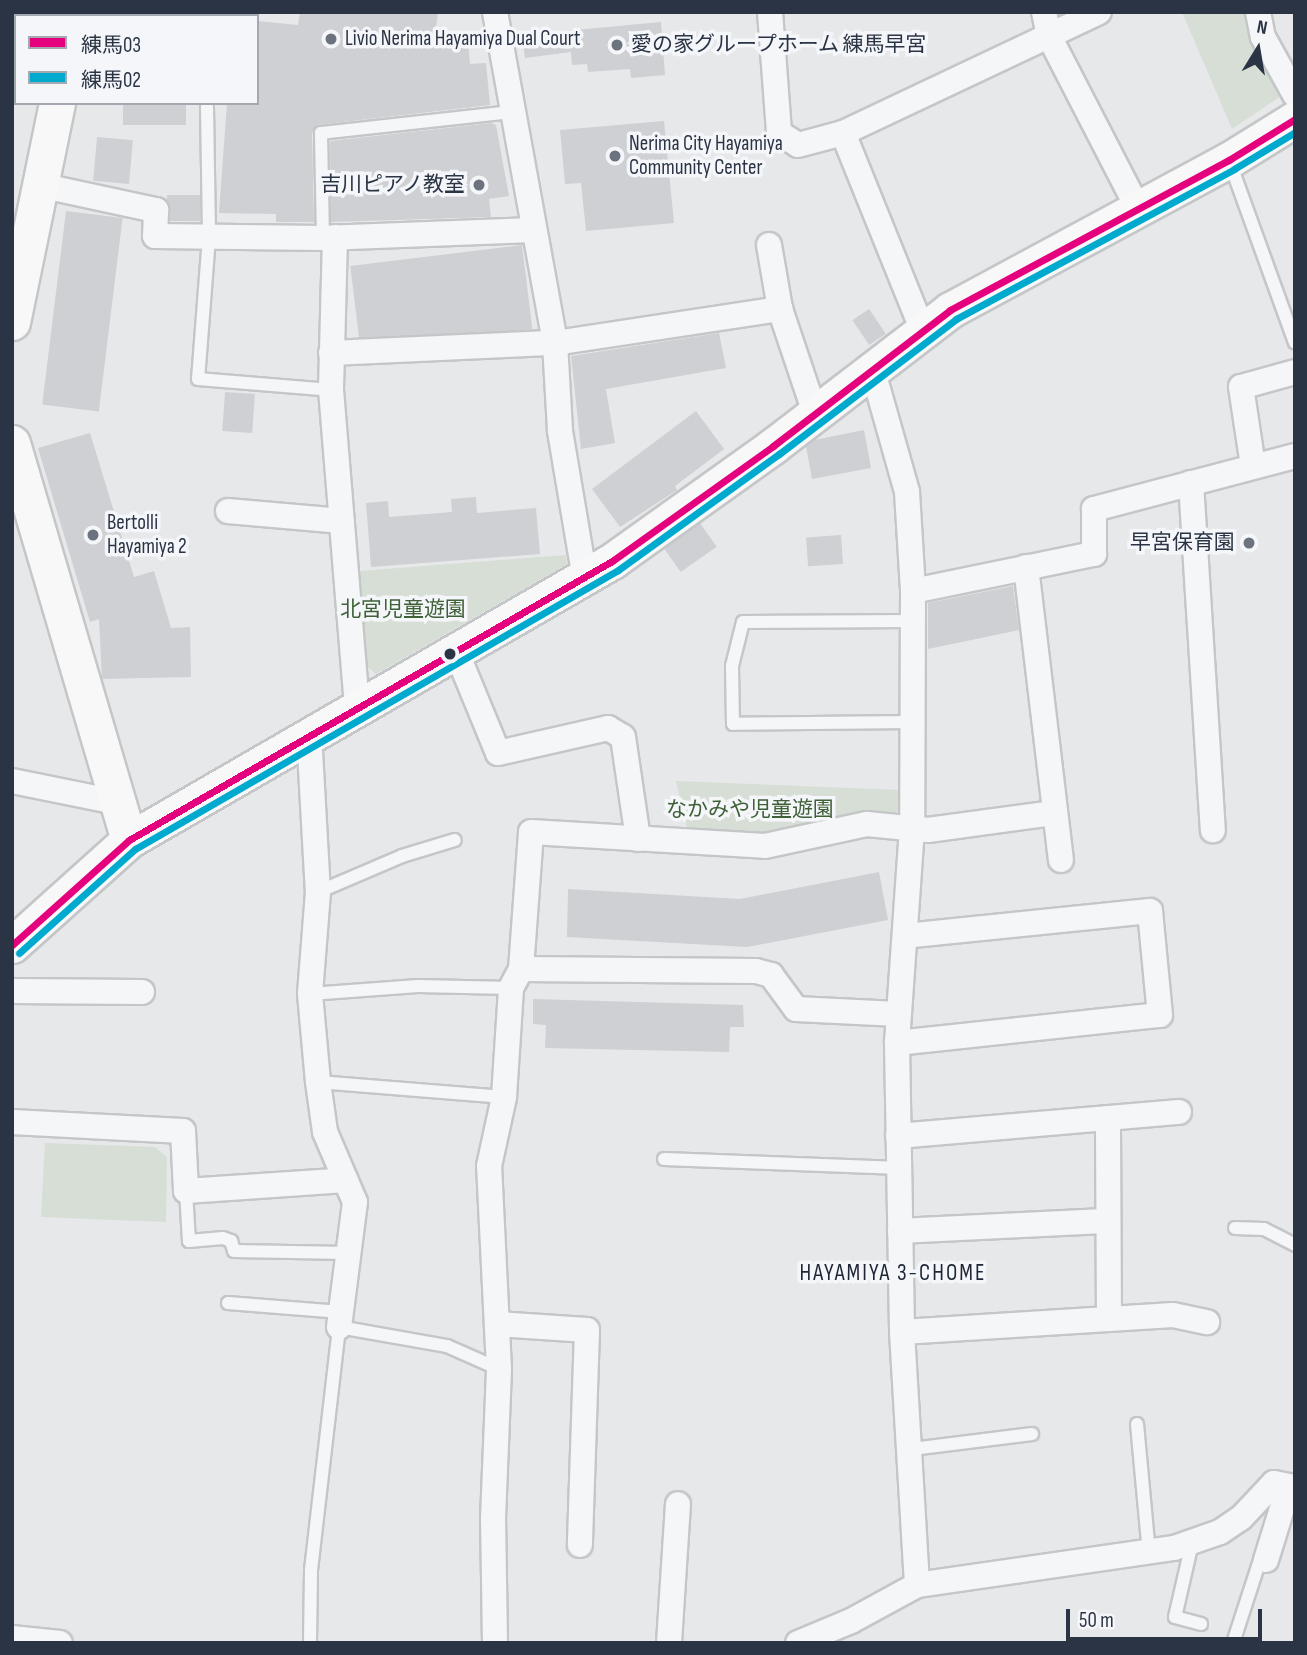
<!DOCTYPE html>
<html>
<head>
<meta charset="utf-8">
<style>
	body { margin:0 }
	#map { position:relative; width:1307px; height:1655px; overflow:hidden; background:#e6e8ea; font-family:"Sofia Sans Condensed","Noto Sans JP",sans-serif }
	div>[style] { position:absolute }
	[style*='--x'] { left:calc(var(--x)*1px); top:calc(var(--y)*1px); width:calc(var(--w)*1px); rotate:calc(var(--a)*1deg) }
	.green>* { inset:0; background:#d6ded6 }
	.building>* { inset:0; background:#ced0d3; transform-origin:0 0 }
	.roads { filter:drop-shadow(2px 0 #c4c6c8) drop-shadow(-2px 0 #c4c6c8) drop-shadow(0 2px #c4c6c8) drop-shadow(0 -2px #c4c6c8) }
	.lane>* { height:12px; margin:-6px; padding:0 6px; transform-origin:6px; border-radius:6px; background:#f5f6f7 }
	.street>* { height:24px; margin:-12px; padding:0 12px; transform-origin:12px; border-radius:12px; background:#f5f6f7 }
	.secondary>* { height:35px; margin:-17.5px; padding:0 17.5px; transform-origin:17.5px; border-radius:17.5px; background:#f8f8f8 }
	.bus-1>* { height:7px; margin:-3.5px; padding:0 3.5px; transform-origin:3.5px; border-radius:3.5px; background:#e5007d }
	.bus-2>* { height:7px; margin:-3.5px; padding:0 3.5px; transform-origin:3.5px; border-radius:3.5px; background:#00a9ce }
	.dots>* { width:19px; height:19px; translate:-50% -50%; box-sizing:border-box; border:4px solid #f4f6f9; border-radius:50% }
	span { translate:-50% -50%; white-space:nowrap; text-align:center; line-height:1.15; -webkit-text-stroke:7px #f4f6f9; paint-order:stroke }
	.poi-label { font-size:21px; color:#2b3445 }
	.left { translate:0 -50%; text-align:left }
	.right { translate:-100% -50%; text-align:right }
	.park-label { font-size:21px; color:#3f6138 }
	.neighbourhood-label { font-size:23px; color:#1d2536; letter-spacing:2px }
	.frame { position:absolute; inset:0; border:14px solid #2b3445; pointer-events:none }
	.legend { position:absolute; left:14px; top:14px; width:245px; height:91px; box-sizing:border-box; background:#f4f6f9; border:2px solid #a4a8b1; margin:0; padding:9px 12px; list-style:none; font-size:21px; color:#2b3445 }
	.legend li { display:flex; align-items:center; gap:14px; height:35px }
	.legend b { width:35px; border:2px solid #a4a8b1 }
	.north { position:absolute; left:1223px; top:14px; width:70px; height:70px; -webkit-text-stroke:5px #f4f6f9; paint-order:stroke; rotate:11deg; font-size:19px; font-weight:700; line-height:28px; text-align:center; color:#2b3445 }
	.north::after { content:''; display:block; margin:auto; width:24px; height:32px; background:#2b3445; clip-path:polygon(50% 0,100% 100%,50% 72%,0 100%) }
	.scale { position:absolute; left:1066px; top:1609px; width:196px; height:32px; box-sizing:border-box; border:4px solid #2b3445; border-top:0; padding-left:9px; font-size:21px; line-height:24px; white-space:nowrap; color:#2b3445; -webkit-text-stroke:5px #f4f6f9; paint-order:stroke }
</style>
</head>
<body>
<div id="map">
	<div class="green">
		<i style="clip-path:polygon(1182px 12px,1247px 12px,1280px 90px,1278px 98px,1232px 129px)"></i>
		<i style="clip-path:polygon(566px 555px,567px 564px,376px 674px,366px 666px,360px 571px)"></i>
		<i style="clip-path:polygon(676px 781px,900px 790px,899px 810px,885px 819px,762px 838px,688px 833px)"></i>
		<i style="clip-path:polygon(45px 1143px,155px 1147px,167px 1157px,166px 1222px,41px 1217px)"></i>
	</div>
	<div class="building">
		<i style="clip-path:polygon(300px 12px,438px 12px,435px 35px,467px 32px,470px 64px,486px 63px,490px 105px,317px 125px,312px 133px,314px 222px,276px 222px,276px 214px,219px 213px,227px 103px,257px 103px,257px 21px,298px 25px)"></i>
		<i style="clip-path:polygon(661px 22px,665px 75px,631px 78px,630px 69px,588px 72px,587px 64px,572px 65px,571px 52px,525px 58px,522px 35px)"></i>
		<i style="left:123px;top:103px;width:63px;height:22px"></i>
		<i style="clip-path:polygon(664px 121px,674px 223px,586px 231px,581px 183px,565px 184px,560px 130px)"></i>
		<i style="clip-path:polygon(491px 123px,496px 125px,509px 196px,489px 199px,491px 217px,331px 222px,330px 141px)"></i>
		<i style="left:97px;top:137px;width:36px;height:44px;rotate:5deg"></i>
		<i style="left:167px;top:195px;width:33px;height:26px"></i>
		<i style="left:66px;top:211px;width:57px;height:195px;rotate:7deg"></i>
		<i style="left:522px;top:245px;width:85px;height:173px;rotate:83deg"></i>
		<i style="left:869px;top:309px;width:30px;height:20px;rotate:56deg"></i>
		<i style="clip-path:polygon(719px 333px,726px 368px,606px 389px,615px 443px,581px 449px,571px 356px)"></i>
		<i style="left:225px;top:392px;width:30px;height:39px;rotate:4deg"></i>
		<i style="clip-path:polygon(696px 411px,724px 449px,675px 486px,677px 490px,620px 527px,592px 489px)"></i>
		<i style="clip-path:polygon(864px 430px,871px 468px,812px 479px,806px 446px,814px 440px)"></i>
		<i style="clip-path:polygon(90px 433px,134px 577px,154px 571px,171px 628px,190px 627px,191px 677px,102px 679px,99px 619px,90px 622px,38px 448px)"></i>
		<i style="clip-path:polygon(476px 497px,477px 513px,536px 508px,540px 554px,371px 567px,366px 503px,388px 501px,389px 517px,452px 512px,451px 499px)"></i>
		<i style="left:700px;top:523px;width:29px;height:44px;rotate:55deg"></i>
		<i style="left:841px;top:535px;width:29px;height:35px;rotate:86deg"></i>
		<i style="clip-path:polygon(1013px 586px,1019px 630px,928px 649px,928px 603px)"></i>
		<i style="clip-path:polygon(879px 872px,888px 920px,747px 947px,567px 937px,568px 889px,740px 899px)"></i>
		<i style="clip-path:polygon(533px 999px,743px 1005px,744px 1027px,730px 1027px,729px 1052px,545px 1048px,546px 1025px,533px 1024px)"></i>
	</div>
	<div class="roads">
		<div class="lane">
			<i style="--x:207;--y:107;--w:130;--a:89.1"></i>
			<i style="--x:209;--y:237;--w:142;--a:94.4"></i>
			<i style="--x:198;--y:379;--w:133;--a:4.7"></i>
			<i style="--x:1230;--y:163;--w:191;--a:70.1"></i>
			<i style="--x:323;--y:238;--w:105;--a:-91.1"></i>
			<i style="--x:321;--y:133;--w:190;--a:-6.3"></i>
			<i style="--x:912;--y:722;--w:179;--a:179.4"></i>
			<i style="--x:733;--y:724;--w:58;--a:-91"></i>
			<i style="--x:732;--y:666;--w:45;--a:-76"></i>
			<i style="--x:743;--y:622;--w:169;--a:-0.3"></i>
			<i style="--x:318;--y:892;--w:91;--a:-23.2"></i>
			<i style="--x:402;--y:856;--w:55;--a:-16.8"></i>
			<i style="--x:310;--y:994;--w:108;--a:-4.2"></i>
			<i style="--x:418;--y:986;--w:93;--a:1.2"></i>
			<i style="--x:318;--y:1082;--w:187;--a:4.6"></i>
			<i style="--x:664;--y:1159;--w:237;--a:2.2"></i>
			<i style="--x:186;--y:1191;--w:50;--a:86.6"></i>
			<i style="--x:189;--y:1241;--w:34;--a:-5"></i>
			<i style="--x:223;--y:1238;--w:9;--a:21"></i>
			<i style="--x:231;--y:1241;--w:10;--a:73"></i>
			<i style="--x:234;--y:1251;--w:114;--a:1"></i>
			<i style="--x:1235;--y:1228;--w:29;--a:2"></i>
			<i style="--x:1264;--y:1229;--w:35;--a:27"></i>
			<i style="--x:228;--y:1303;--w:113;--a:4.6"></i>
			<i style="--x:1137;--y:1424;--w:131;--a:84.7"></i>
			<i style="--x:912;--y:1449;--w:121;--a:-7.1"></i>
			<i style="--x:1192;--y:1543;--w:76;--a:102.9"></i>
			<i style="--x:1175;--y:1617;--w:27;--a:15"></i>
			<i style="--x:310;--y:1643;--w:73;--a:-89.2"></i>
			<i style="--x:311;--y:1570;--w:245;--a:-83.4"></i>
			<i style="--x:339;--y:1327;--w:110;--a:10"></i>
			<i style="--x:447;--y:1346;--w:57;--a:23.9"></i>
			<i style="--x:1233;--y:1643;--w:87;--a:-72"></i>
			<i style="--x:1260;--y:1560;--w:6;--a:0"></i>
		</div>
		<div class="street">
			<i style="--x:495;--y:12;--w:336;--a:79.7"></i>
			<i style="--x:555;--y:343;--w:88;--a:86.7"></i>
			<i style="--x:560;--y:431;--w:150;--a:80.4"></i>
			<i style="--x:770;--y:12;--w:121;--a:85.7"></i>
			<i style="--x:779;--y:133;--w:22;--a:32"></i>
			<i style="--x:798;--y:145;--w:47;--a:-14.9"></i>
			<i style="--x:843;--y:133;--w:211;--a:68"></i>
			<i style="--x:1044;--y:12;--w:25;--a:78"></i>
			<i style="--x:1049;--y:36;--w:196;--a:62.7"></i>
			<i style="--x:1258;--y:12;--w:25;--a:79"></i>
			<i style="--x:1263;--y:37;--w:66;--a:61.1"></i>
			<i style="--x:12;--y:16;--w:4;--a:14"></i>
			<i style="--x:843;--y:133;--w:283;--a:-25.3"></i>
			<i style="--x:39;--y:185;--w:120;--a:12.1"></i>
			<i style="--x:156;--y:210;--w:26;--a:92"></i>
			<i style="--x:155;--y:236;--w:168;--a:0.7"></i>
			<i style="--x:323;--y:238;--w:211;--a:-2.2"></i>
			<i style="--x:335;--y:237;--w:153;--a:91.5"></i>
			<i style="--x:331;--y:390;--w:317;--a:85.3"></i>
			<i style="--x:769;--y:245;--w:65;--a:80.2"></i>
			<i style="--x:331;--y:353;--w:224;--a:-2.6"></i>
			<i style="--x:555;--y:343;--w:228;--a:-8.6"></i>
			<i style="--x:780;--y:309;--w:110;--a:71.4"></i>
			<i style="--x:872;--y:368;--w:129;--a:74.2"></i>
			<i style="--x:907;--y:492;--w:99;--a:86.5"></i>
			<i style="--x:913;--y:591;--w:237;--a:90.2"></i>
			<i style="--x:912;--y:828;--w:216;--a:94"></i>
			<i style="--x:897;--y:1043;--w:289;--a:89"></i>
			<i style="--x:902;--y:1332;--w:253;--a:86.6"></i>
			<i style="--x:1253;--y:466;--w:80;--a:-98.6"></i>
			<i style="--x:1241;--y:387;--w:56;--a:-15.5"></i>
			<i style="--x:1191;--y:483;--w:348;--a:86.4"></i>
			<i style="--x:228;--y:511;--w:114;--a:5"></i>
			<i style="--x:1026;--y:567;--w:295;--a:83.2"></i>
			<i style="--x:913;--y:591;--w:185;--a:-11.6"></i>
			<i style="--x:1094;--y:554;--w:45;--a:-90"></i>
			<i style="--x:1094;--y:509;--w:208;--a:-14.8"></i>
			<i style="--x:456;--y:651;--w:110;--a:67.6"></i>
			<i style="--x:498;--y:753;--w:113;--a:-12.8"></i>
			<i style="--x:608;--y:728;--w:17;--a:31"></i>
			<i style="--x:623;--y:737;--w:103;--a:81.6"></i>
			<i style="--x:309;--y:733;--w:159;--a:86.8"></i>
			<i style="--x:318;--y:892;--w:102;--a:94.5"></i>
			<i style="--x:310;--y:994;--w:88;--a:84.8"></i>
			<i style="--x:318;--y:1082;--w:50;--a:82"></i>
			<i style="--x:325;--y:1132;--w:76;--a:66.8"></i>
			<i style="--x:355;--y:1202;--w:126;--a:97.3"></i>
			<i style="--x:12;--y:781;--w:106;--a:11.4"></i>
			<i style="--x:521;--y:969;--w:235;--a:0.5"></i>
			<i style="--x:756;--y:971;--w:16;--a:15"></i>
			<i style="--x:771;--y:975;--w:42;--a:53.7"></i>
			<i style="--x:796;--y:1009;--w:102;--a:2.8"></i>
			<i style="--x:12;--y:991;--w:130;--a:0.4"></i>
			<i style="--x:897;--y:1043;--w:264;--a:-6.1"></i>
			<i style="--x:1160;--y:1015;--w:104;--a:-95.5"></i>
			<i style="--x:1150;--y:911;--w:246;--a:174.2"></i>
			<i style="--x:12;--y:1122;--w:171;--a:3"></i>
			<i style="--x:183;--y:1131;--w:60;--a:87.1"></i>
			<i style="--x:186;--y:1191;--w:160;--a:-3.9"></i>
			<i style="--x:898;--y:1136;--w:282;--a:-4.9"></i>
			<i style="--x:900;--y:1231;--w:208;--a:-2.8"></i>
			<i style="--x:1109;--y:1319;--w:64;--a:-3.6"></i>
			<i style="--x:1173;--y:1315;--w:35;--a:12"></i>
			<i style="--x:497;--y:1324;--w:90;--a:3.8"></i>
			<i style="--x:587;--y:1330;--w:215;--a:91.9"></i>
			<i style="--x:902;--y:1332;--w:207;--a:-3.6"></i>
			<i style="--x:1109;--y:1319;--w:201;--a:-90.3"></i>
			<i style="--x:1266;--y:1560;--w:58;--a:-72.8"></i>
			<i style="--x:1283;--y:1505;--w:13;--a:-23"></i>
			<i style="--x:12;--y:1638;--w:48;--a:5.9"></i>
			<i style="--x:495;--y:1643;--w:124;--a:-90.9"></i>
			<i style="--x:493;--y:1519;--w:150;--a:-87.7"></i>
			<i style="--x:499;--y:1369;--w:203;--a:-92.8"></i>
			<i style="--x:489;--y:1166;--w:71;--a:-77.7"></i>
			<i style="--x:504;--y:1097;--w:109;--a:-86.3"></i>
			<i style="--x:511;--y:988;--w:21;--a:-62"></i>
			<i style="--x:521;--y:969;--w:137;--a:-85.8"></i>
			<i style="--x:531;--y:832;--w:234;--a:3.4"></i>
			<i style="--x:765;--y:846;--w:104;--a:-12.2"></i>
			<i style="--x:867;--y:824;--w:61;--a:5.6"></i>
			<i style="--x:928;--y:830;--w:127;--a:-7.7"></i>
			<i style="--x:669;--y:1643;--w:139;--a:-86.3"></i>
			<i style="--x:798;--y:1643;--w:57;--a:-22.5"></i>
			<i style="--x:851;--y:1621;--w:75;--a:-28.6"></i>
			<i style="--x:917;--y:1585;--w:260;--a:-8.2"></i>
			<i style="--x:1174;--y:1548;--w:49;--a:-19.2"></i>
			<i style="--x:1220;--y:1532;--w:25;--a:-34"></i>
			<i style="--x:1241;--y:1518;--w:48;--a:-46.7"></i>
			<i style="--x:1274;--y:1483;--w:21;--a:11"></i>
		</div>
		<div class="secondary">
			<i style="--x:75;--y:16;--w:4;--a:-76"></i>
			<i style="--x:12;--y:322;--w:224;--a:-78.4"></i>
			<i style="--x:12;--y:443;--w:414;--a:73.6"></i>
			<i style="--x:12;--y:945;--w:157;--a:-41.9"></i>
			<i style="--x:129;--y:840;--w:558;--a:-30.01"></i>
			<i style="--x:612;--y:561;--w:198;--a:-35.5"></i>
			<i style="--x:773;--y:446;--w:223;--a:-37.5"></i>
			<i style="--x:950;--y:310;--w:317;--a:-28.3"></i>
			<i style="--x:1229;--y:160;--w:78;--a:-31.8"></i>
		</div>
	</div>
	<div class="bus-1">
		<i style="--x:12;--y:945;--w:157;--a:-41.9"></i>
		<i style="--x:129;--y:840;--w:558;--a:-30.01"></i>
		<i style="--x:612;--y:561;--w:198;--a:-35.5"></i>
		<i style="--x:773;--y:446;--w:223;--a:-37.5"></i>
		<i style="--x:950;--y:310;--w:317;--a:-28.3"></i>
		<i style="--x:1229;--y:160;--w:78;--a:-31.8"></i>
	</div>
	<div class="bus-2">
		<i style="--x:19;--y:953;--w:156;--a:-41.9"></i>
		<i style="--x:135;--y:849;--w:558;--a:-30.01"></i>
		<i style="--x:618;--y:570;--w:198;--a:-35.8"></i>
		<i style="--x:779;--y:454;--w:223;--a:-37.3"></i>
		<i style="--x:956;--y:319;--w:316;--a:-28.3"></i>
		<i style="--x:1234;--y:169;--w:71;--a:-31.2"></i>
	</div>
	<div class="dots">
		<i style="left:331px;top:39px;background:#6c737f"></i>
		<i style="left:617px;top:45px;background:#6c737f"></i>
		<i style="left:615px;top:156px;background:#6c737f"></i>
		<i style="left:479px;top:185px;background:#6c737f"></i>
		<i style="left:93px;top:535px;background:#6c737f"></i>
		<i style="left:1249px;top:543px;background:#6c737f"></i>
		<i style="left:450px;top:654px;background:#2b3445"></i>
	</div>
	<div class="poi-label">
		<span class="left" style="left:345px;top:39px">Livio Nerima Hayamiya Dual Court</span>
		<span class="left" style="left:631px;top:45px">愛の家グループホーム 練馬早宮</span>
		<span class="left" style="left:629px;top:156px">Nerima City Hayamiya<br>Community Center</span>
		<span class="right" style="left:465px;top:185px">吉川ピアノ教室</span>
		<span class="left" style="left:107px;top:535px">Bertolli<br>Hayamiya 2</span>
		<span class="right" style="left:1235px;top:543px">早宮保育園</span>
	</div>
	<div class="park-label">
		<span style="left:403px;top:610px">北宮児童遊園</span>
		<span style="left:750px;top:810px">なかみや児童遊園</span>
	</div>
	<div class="neighbourhood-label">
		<span style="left:893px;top:1273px">HAYAMIYA 3-CHOME</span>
	</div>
	<div class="frame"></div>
	<ul class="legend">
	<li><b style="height:9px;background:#e5007d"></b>練馬03</li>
	<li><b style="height:9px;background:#00a9ce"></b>練馬02</li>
	</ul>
	<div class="north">N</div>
	<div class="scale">50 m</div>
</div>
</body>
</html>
